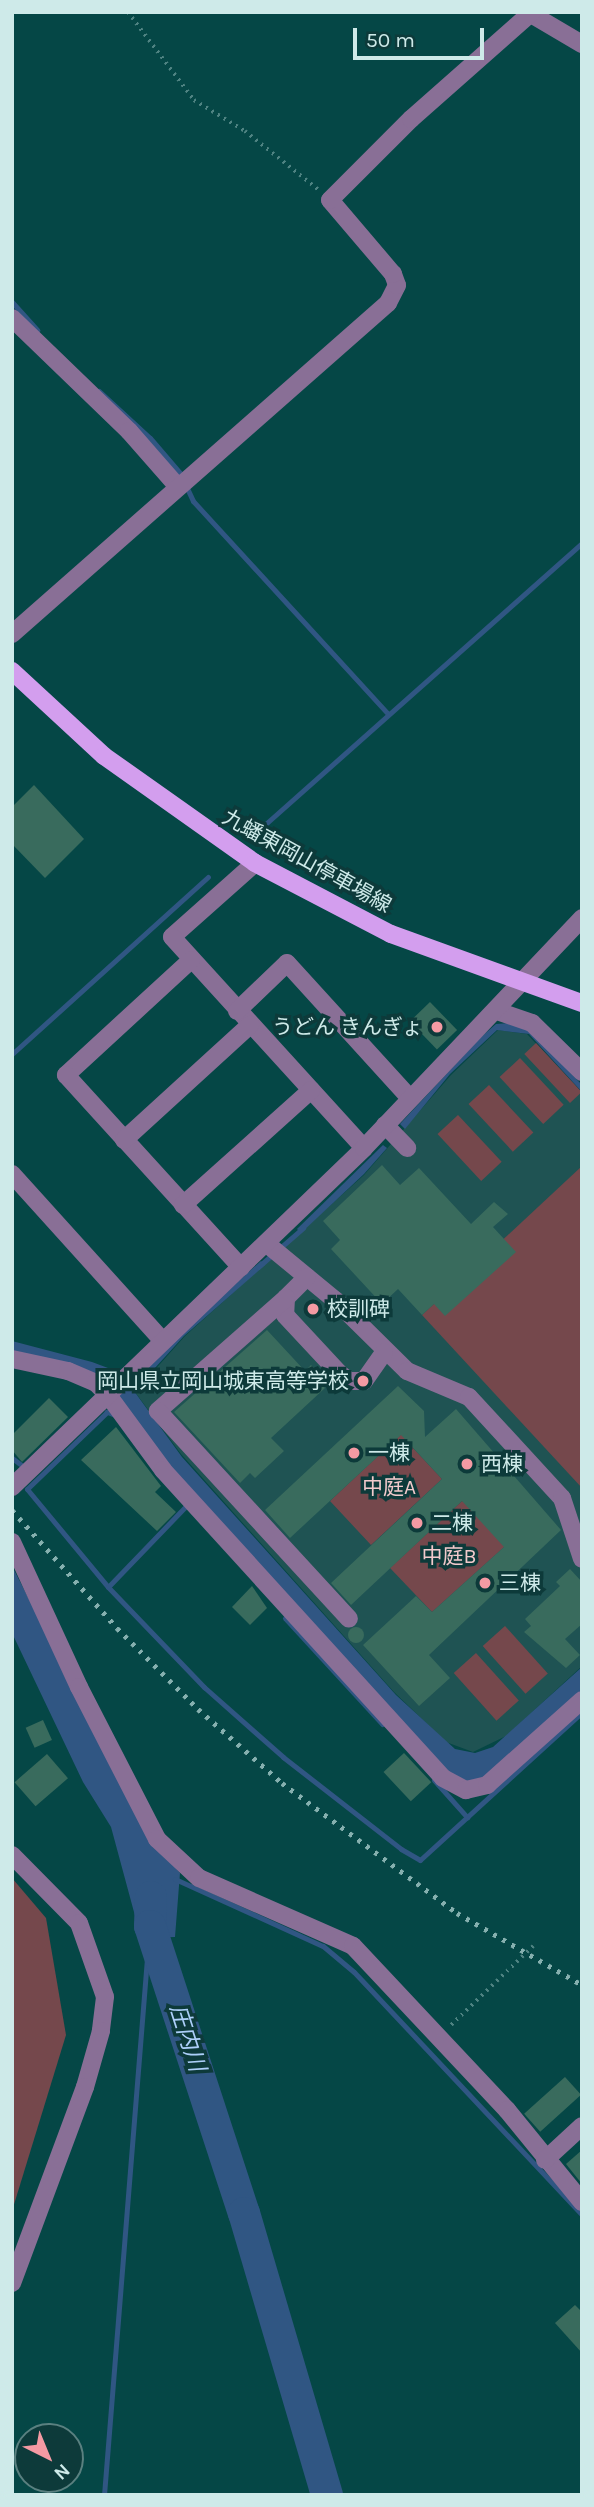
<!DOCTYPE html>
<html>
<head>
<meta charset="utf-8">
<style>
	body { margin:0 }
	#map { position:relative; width:594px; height:2507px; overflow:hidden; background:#054746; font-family:Karla,"Noto Sans JP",sans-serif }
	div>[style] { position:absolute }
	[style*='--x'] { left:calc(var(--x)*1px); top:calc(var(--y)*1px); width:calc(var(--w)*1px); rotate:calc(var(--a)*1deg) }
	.built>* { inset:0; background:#1f5353 }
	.green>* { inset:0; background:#75484c; transform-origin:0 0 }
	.water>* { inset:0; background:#305683 }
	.stream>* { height:5px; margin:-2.5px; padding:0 2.5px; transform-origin:2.5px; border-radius:2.5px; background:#305683 }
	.river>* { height:32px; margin:-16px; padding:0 16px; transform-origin:16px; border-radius:16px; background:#305683 }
	.building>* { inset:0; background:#396b5d; transform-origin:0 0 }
	.round { border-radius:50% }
	.path>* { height:3.5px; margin-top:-1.75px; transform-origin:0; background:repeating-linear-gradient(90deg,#4f8382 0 2px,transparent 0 7px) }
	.minor>* { height:18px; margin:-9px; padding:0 9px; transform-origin:9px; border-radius:9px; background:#896f96 }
	.major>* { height:18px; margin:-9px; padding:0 9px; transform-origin:9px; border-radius:9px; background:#d39eee }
	.rail>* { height:5px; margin-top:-2.5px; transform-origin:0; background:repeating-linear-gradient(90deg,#86b0af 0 3.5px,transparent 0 10.5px) }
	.dots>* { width:19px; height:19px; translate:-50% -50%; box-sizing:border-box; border:4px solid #0d3a3a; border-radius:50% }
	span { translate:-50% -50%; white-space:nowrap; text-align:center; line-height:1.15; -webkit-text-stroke:7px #0d3a3a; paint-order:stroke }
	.street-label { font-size:21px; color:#ceeae9 }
	.poi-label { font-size:21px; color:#ceeae9 }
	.right { translate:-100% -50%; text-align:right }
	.left { translate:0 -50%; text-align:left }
	.park-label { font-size:21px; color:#f2cacc }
	.water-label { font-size:23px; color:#adcff9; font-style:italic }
	.frame { position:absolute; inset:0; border:14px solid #ceeae9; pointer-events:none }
	.north { position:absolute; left:14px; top:2423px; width:70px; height:70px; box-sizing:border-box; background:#0d3a3a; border:2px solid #5a8080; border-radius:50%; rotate:137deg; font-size:19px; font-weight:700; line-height:28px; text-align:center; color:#ceeae9 }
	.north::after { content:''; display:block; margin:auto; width:24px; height:32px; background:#f49aa3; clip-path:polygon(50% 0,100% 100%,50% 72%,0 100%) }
	.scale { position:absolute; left:353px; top:28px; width:131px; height:32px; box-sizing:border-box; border:4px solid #ceeae9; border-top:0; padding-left:9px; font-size:21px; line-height:24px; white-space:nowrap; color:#ceeae9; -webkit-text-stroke:5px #0d3a3a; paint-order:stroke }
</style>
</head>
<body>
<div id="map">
	<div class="built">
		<i style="clip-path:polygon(498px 1030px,527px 1034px,582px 1093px,582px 1666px,506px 1736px,473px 1752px,446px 1742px,394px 1692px,181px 1454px,135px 1392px,185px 1336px,364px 1175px,451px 1075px)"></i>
	</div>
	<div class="green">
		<i style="left:536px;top:1043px;width:67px;height:16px;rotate:47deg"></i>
		<i style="left:520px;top:1058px;width:64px;height:28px;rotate:47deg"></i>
		<i style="left:489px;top:1085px;width:65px;height:28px;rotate:47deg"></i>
		<i style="left:458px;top:1115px;width:64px;height:28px;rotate:47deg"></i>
		<i style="clip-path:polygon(582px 1166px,582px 1488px,422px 1315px)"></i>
		<i style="clip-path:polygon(408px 1428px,413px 1448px,442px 1479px,371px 1545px,330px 1501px)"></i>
		<i style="clip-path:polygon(462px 1501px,522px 1531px,432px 1612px,390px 1568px)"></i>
		<i style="left:505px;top:1626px;width:64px;height:30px;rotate:48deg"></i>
		<i style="left:476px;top:1653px;width:64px;height:30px;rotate:48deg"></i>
		<i style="clip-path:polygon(12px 1878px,46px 1918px,66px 2035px,12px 2211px)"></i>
	</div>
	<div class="water">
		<i style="clip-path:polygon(511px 1023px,529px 1029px,582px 1085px,582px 1092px,529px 1034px,497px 1030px,450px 1074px,405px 1129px,400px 1124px,480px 1038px,496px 1024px)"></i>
		<i style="clip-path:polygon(383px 1145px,387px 1148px,364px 1174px,301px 1233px,297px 1229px)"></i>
		<i style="clip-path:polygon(261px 1261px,265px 1265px,184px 1336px,134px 1391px,182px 1457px,396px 1695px,455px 1749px,475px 1753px,493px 1747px,582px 1667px,582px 1692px,479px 1783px,457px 1781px,172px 1469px,120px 1398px,12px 1356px,12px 1341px,92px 1362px,116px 1371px,131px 1386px,179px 1333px)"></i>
		<i style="clip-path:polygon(12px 1566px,154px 1843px,180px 1873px,175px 1937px,141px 1938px,111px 1827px,83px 1782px,12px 1633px)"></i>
	</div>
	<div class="stream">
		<i style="--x:12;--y:302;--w:38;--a:48"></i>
		<i style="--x:99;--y:391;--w:69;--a:42.7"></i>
		<i style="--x:150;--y:438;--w:46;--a:49.4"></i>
		<i style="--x:180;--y:473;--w:31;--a:65"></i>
		<i style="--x:193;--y:501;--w:287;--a:47.5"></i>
		<i style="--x:261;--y:828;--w:429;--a:-41.6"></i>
		<i style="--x:12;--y:1054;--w:264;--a:-42.1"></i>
		<i style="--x:258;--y:1267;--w:60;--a:-40.9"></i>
		<i style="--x:115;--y:1415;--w:9;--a:-159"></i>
		<i style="--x:107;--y:1412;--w:111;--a:136.1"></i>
		<i style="--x:27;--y:1489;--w:127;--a:50.4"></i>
		<i style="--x:108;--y:1587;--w:139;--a:46.2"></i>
		<i style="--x:204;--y:1687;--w:106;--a:41.5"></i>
		<i style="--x:283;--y:1757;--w:150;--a:37.9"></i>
		<i style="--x:401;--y:1849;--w:22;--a:30"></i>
		<i style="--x:420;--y:1860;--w:219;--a:-42.4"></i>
		<i style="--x:12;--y:1458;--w:15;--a:37"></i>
		<i style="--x:108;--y:1587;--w:111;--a:-46.1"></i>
		<i style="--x:285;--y:1618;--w:144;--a:47.5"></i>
		<i style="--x:434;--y:1780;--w:50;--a:48.3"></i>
		<i style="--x:175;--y:1879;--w:162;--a:24.4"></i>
		<i style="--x:323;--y:1946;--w:40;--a:40"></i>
		<i style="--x:354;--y:1972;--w:333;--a:46.8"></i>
		<i style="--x:104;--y:2495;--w:564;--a:-85.42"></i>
	</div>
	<div class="river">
		<i style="--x:151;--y:1897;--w:29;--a:92"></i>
		<i style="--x:150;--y:1926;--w:302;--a:71.9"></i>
		<i style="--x:244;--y:2213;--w:294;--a:73.6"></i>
	</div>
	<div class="building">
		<i style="clip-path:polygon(34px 785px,84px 839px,45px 878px,12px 844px,12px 807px)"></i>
		<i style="left:430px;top:1002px;width:39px;height:28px;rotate:46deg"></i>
		<i style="clip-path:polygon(382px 1165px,400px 1185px,419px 1168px,471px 1224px,494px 1202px,508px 1214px,493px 1227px,516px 1252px,445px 1316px,434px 1304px,422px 1315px,398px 1289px,382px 1304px,331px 1249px,340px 1240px,323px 1221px)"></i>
		<i style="clip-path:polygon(267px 1330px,305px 1371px,311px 1365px,325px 1381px,321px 1384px,325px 1388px,271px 1438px,284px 1451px,255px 1478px,250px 1473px,240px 1483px,174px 1412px)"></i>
		<i style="clip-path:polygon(398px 1386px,424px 1411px,425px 1437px,456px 1409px,561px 1530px,429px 1655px,450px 1678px,419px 1706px,363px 1645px,416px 1596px,432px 1612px,504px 1547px,462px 1501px,351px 1605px,331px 1583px,442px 1479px,401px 1435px,290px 1538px,265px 1510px)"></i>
		<i style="clip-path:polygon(49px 1398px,68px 1417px,22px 1462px,12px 1450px,12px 1435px)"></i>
		<i style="clip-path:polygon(116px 1427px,161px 1486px,155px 1492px,176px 1512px,157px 1531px,81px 1460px)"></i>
		<i style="clip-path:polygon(570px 1569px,582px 1582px,582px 1624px,565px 1639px,580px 1655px,566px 1668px,524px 1632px,531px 1626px,525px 1619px,560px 1586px,556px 1582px)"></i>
		<i style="clip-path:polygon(252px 1586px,267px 1608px,250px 1625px,232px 1607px)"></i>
		<i class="round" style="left:348px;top:1627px;width:16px;height:16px"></i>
		<i style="left:43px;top:1720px;width:22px;height:19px;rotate:66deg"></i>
		<i style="left:404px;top:1753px;width:40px;height:28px;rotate:47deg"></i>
		<i style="left:47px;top:1754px;width:32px;height:43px;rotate:49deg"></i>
		<i style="left:565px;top:2077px;width:24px;height:55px;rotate:48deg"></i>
		<i style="clip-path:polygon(582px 2150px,582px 2184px,566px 2164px)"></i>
		<i style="clip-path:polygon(575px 2305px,582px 2312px,582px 2353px,555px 2323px)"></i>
	</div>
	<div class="path">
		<i style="--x:128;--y:12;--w:110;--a:53.1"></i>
		<i style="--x:194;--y:100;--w:60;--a:31.3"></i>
		<i style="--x:245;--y:131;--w:95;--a:38.6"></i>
		<i style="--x:451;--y:2025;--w:114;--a:-43.9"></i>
	</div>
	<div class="minor">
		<i style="--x:531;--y:14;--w:59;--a:30.5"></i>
		<i style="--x:12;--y:318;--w:163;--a:44"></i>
		<i style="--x:129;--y:431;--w:74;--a:48.8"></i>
		<i style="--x:12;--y:634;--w:501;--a:-41.36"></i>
		<i style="--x:388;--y:303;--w:20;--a:-63"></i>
		<i style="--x:397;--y:285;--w:12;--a:-110"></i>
		<i style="--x:393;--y:274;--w:97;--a:-130.4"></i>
		<i style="--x:330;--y:200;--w:115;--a:-45"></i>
		<i style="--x:411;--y:119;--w:162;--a:-41.5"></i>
		<i style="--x:255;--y:863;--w:111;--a:138.3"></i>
		<i style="--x:172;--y:937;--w:285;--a:47.7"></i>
		<i style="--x:191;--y:960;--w:170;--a:137.4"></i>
		<i style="--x:66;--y:1075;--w:260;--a:47.7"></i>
		<i style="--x:237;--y:1011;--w:69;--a:-43.8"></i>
		<i style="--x:287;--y:963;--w:183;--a:47.7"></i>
		<i style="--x:497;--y:1011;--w:37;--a:19"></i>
		<i style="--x:532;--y:1023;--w:70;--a:44.4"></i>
		<i style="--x:385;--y:1125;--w:32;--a:46"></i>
		<i style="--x:124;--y:1140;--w:171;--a:-42.4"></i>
		<i style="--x:12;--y:1174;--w:222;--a:47.9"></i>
		<i style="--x:183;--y:1205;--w:172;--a:-41.9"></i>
		<i style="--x:267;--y:1244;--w:88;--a:39.5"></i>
		<i style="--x:335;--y:1300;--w:101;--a:44.6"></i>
		<i style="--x:407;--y:1371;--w:67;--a:22.8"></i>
		<i style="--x:469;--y:1397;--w:137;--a:47.4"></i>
		<i style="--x:562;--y:1498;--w:64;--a:71.8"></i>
		<i style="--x:307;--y:1277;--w:30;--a:135"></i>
		<i style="--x:286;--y:1298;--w:17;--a:93"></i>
		<i style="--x:285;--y:1315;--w:79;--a:47"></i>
		<i style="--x:339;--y:1373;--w:13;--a:39"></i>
		<i style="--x:349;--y:1381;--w:15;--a:0"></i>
		<i style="--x:364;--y:1381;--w:35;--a:-55"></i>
		<i style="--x:286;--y:1298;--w:171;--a:138.6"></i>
		<i style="--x:158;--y:1411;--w:282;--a:47.4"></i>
		<i style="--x:12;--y:1359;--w:57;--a:12.1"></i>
		<i style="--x:68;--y:1371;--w:30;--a:23"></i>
		<i style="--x:96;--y:1383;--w:17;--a:45"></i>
		<i style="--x:108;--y:1395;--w:93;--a:53.7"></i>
		<i style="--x:163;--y:1470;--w:416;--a:47.7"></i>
		<i style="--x:443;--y:1778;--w:26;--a:28"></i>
		<i style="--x:466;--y:1790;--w:22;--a:-13"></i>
		<i style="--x:487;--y:1785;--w:127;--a:-41.8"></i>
		<i style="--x:12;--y:1487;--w:489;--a:-43.9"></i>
		<i style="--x:364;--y:1148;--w:317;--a:-46.5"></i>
		<i style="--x:12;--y:1542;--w:160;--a:65.2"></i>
		<i style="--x:79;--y:1687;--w:171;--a:62.8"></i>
		<i style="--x:157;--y:1839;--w:57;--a:42.9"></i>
		<i style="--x:199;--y:1878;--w:168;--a:23.8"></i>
		<i style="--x:353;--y:1946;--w:225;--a:46.8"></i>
		<i style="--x:507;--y:2110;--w:119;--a:50.8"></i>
		<i style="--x:12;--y:1855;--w:95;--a:45.4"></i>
		<i style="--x:79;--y:1923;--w:78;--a:70.6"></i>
		<i style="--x:105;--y:1997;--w:34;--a:97"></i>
		<i style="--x:101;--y:2031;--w:58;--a:105.9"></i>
		<i style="--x:85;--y:2087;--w:209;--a:110.4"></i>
		<i style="--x:545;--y:2160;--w:50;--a:-42.6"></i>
	</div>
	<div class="major">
		<i style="--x:12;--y:671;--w:125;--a:42.7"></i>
		<i style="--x:104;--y:756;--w:185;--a:35.3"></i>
		<i style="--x:255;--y:863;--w:153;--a:27.6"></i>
		<i style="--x:391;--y:934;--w:203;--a:19.9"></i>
	</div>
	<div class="rail">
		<i style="--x:12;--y:1510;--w:158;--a:48.3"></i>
		<i style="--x:117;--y:1628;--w:115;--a:45"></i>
		<i style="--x:198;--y:1709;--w:112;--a:41.4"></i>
		<i style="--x:282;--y:1783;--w:218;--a:36.6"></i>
		<i style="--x:457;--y:1913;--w:144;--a:29.9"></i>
	</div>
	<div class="dots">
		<i style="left:437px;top:1027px;background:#f49aa3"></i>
		<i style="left:313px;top:1309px;background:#f49aa3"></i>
		<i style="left:363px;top:1381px;background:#f49aa3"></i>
		<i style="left:354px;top:1453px;background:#f49aa3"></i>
		<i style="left:467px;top:1464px;background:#f49aa3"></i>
		<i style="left:417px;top:1523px;background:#f49aa3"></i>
		<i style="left:485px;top:1583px;background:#f49aa3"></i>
	</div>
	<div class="street-label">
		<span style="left:307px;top:861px;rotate:29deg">九蟠東岡山停車場線</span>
	</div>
	<div class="poi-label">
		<span class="right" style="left:423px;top:1027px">うどん きんぎょ</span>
		<span class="left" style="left:327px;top:1309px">校訓碑</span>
		<span class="right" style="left:349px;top:1381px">岡山県立岡山城東高等学校</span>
		<span class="left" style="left:368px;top:1453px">一棟</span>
		<span class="left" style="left:481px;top:1464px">西棟</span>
		<span class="left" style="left:431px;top:1523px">二棟</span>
		<span class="left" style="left:499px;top:1583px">三棟</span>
	</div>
	<div class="park-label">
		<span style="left:389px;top:1487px">中庭A</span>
		<span style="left:449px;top:1556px">中庭B</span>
	</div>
	<div class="water-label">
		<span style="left:187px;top:2038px;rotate:72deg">庄内川</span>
	</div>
	<div class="frame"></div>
	<div class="north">N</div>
	<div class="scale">50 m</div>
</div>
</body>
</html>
